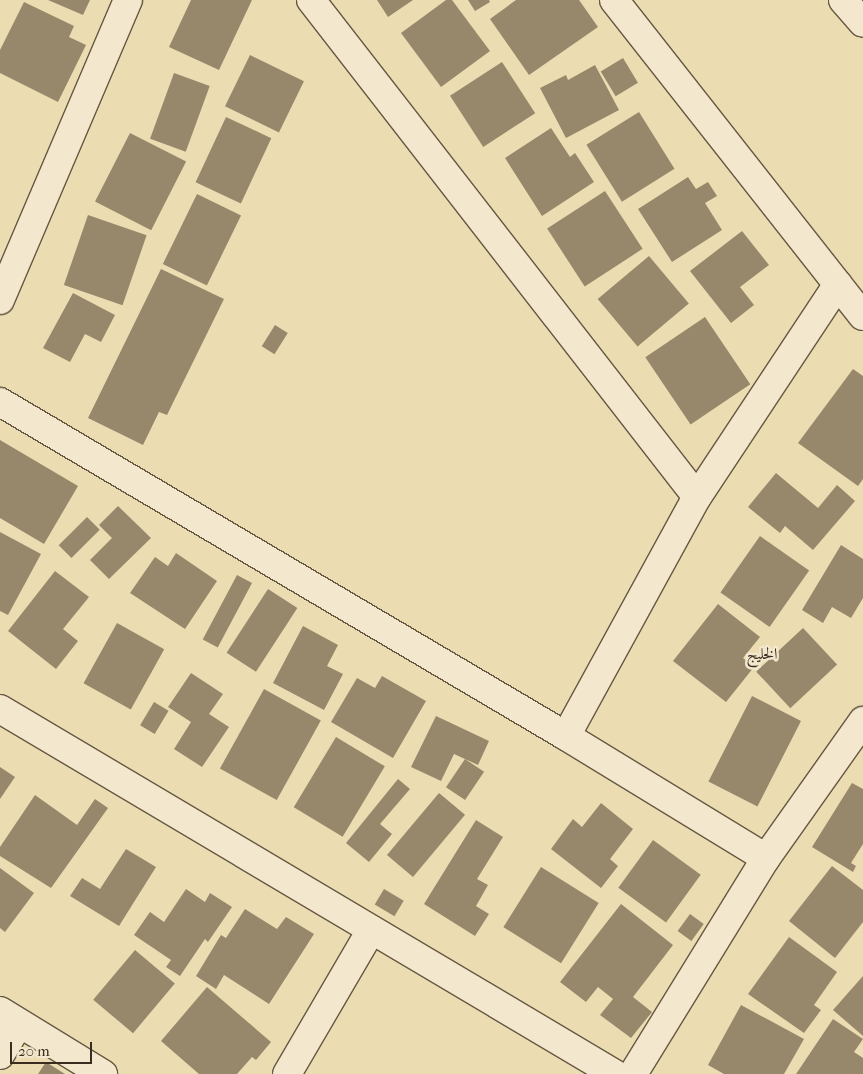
<!DOCTYPE html>
<html>
<head>
<meta charset="utf-8">
<style>
	body { margin:0 }
	#map { position:relative; width:863px; height:1074px; overflow:hidden; background:#ecdcb2; font-family:"IM FELL French Canon",Amiri,serif }
	div>[style] { position:absolute }
	[style*='--x'] { left:calc(var(--x)*1px); top:calc(var(--y)*1px); width:calc(var(--w)*1px); rotate:calc(var(--a)*1deg) }
	.building>* { inset:0; background:#97886b; transform-origin:0 0 }
	.roads { filter:drop-shadow(1px 0 #665843) drop-shadow(-1px 0 #665843) drop-shadow(0 1px #665843) drop-shadow(0 -1px #665843) }
	.minor>* { height:28px; margin:-14px; padding:0 14px; transform-origin:14px; border-radius:14px; background:#f3e8cd }
	span { translate:-50% -50%; white-space:nowrap; text-align:center; line-height:1.15; -webkit-text-stroke:5px #f3e8cd; paint-order:stroke }
	.neighbourhood-label { font-size:16px; color:#3a2c1e }
	.scale { position:absolute; left:10px; top:1042px; width:82px; height:22px; box-sizing:border-box; border:2px solid #3a2c1e; border-top:0; padding-left:6px; font-size:15px; line-height:18px; white-space:nowrap; color:#3a2c1e; -webkit-text-stroke:4px #f3e8cd; paint-order:stroke }
</style>
</head>
<body>
<div id="map">
	<div class="building">
		<i style="clip-path:polygon(48px 0,90px 0,83px 15px)"></i>
		<i style="clip-path:polygon(191px 0,252px 0,219px 70px,169px 47px)"></i>
		<i style="clip-path:polygon(377px 0,413px 0,388px 17px)"></i>
		<i style="clip-path:polygon(446px 0,452px 0,490px 51px,441px 87px,401px 33px)"></i>
		<i style="clip-path:polygon(468px 0,489px 0,490px 2px,475px 11px)"></i>
		<i style="clip-path:polygon(516px 0,579px 0,598px 27px,529px 75px,490px 19px)"></i>
		<i style="clip-path:polygon(24px 2px,74px 26px,69px 37px,86px 45px,58px 102px,0 73px,0 50px)"></i>
		<i style="left:250px;top:55px;width:60px;height:57px;rotate:26deg"></i>
		<i style="left:623px;top:58px;width:29px;height:26px;rotate:59deg"></i>
		<i style="left:502px;top:62px;width:61px;height:62px;rotate:57deg"></i>
		<i style="clip-path:polygon(595px 65px,619px 110px,566px 138px,540px 88px,566px 75px,568px 80px)"></i>
		<i style="left:174px;top:73px;width:38px;height:70px;rotate:20deg"></i>
		<i style="left:639px;top:112px;width:67px;height:62px;rotate:58deg"></i>
		<i style="left:226px;top:117px;width:50px;height:72px;rotate:25deg"></i>
		<i style="clip-path:polygon(551px 128px,570px 157px,575px 153px,594px 182px,542px 216px,505px 158px)"></i>
		<i style="left:130px;top:133px;width:63px;height:77px;rotate:27deg"></i>
		<i style="clip-path:polygon(688px 177px,696px 189px,708px 182px,717px 196px,705px 203px,722px 230px,672px 262px,638px 209px)"></i>
		<i style="left:605px;top:191px;width:69px;height:69px;rotate:57deg"></i>
		<i style="left:197px;top:194px;width:49px;height:78px;rotate:26deg"></i>
		<i style="left:88px;top:215px;width:62px;height:74px;rotate:19deg"></i>
		<i style="clip-path:polygon(742px 231px,769px 265px,740px 287px,754px 305px,731px 323px,690px 271px)"></i>
		<i style="left:649px;top:256px;width:62px;height:67px;rotate:50deg"></i>
		<i style="clip-path:polygon(161px 269px,224px 299px,167px 415px,159px 412px,143px 445px,88px 418px)"></i>
		<i style="clip-path:polygon(73px 293px,115px 315px,101px 342px,85px 334px,70px 362px,43px 348px)"></i>
		<i style="left:705px;top:317px;width:81px;height:72px;rotate:56deg"></i>
		<i style="left:275px;top:325px;width:15px;height:25px;rotate:32deg"></i>
		<i style="clip-path:polygon(853px 369px,863px 376px,863px 479px,858px 486px,798px 443px)"></i>
		<i style="clip-path:polygon(0 440px,78px 486px,44px 544px,0 518px)"></i>
		<i style="clip-path:polygon(776px 473px,818px 508px,837px 485px,855px 501px,813px 550px,785px 526px,780px 533px,748px 507px)"></i>
		<i style="clip-path:polygon(118px 506px,151px 538px,109px 579px,90px 560px,112px 538px,99px 525px)"></i>
		<i style="left:87px;top:517px;width:18px;height:40px;rotate:45deg"></i>
		<i style="clip-path:polygon(0 532px,41px 554px,8px 615px,0 611px)"></i>
		<i style="left:760px;top:536px;width:60px;height:69px;rotate:35deg"></i>
		<i style="clip-path:polygon(841px 545px,863px 559px,863px 598px,851px 618px,832px 607px,823px 623px,802px 610px)"></i>
		<i style="clip-path:polygon(176px 553px,217px 581px,185px 629px,130px 593px,155px 557px,168px 566px)"></i>
		<i style="clip-path:polygon(55px 571px,89px 597px,63px 629px,78px 641px,56px 669px,8px 631px)"></i>
		<i style="left:237px;top:575px;width:17px;height:73px;rotate:28deg"></i>
		<i style="left:268px;top:589px;width:35px;height:76px;rotate:33deg"></i>
		<i style="clip-path:polygon(718px 604px,760px 637px,743px 658px,754px 667px,726px 702px,673px 661px)"></i>
		<i style="left:117px;top:623px;width:54px;height:69px;rotate:29deg"></i>
		<i style="clip-path:polygon(303px 626px,338px 645px,327px 666px,343px 674px,324px 710px,273px 683px)"></i>
		<i style="left:803px;top:628px;width:50px;height:64px;rotate:47deg"></i>
		<i style="clip-path:polygon(191px 673px,223px 694px,209px 714px,229px 727px,202px 767px,174px 749px,191px 722px,168px 707px)"></i>
		<i style="clip-path:polygon(382px 676px,426px 701px,393px 758px,331px 722px,357px 678px,375px 688px)"></i>
		<i style="left:264px;top:689px;width:65px;height:91px;rotate:29deg"></i>
		<i style="left:752px;top:696px;width:55px;height:96px;rotate:27deg"></i>
		<i style="left:154px;top:702px;width:17px;height:27px;rotate:31deg"></i>
		<i style="clip-path:polygon(436px 716px,489px 741px,478px 765px,454px 754px,441px 781px,411px 767px)"></i>
		<i style="left:336px;top:737px;width:57px;height:82px;rotate:31deg"></i>
		<i style="left:465px;top:759px;width:23px;height:34px;rotate:34deg"></i>
		<i style="clip-path:polygon(0 767px,15px 777px,0 799px)"></i>
		<i style="clip-path:polygon(398px 779px,410px 789px,380px 824px,392px 834px,369px 862px,346px 843px)"></i>
		<i style="clip-path:polygon(852px 783px,863px 789px,863px 844px,851px 863px,856px 866px,853px 872px,812px 847px)"></i>
		<i style="left:439px;top:793px;width:34px;height:81px;rotate:40deg"></i>
		<i style="clip-path:polygon(35px 795px,77px 825px,95px 799px,108px 808px,51px 888px,0 856px,0 847px)"></i>
		<i style="clip-path:polygon(601px 803px,633px 829px,610px 859px,618px 866px,601px 888px,551px 849px,573px 819px,582px 827px)"></i>
		<i style="clip-path:polygon(476px 820px,503px 837px,477px 879px,488px 885px,476px 906px,489px 914px,475px 936px,424px 904px)"></i>
		<i style="left:653px;top:840px;width:59px;height:59px;rotate:36deg"></i>
		<i style="clip-path:polygon(126px 849px,156px 867px,119px 926px,70px 896px,82px 878px,100px 889px)"></i>
		<i style="clip-path:polygon(832px 866px,863px 890px,863px 922px,835px 958px,789px 921px)"></i>
		<i style="left:541px;top:867px;width:68px;height:71px;rotate:32deg"></i>
		<i style="clip-path:polygon(0 868px,34px 893px,5px 932px,0 928px)"></i>
		<i style="clip-path:polygon(186px 889px,205px 902px,210px 893px,232px 907px,208px 942px,205px 939px,180px 976px,166px 967px,171px 960px,134px 935px,150px 912px,164px 922px)"></i>
		<i style="left:384px;top:889px;width:23px;height:18px;rotate:31deg"></i>
		<i style="clip-path:polygon(621px 904px,673px 945px,633px 997px,652px 1012px,631px 1038px,600px 1015px,613px 999px,598px 987px,586px 1002px,560px 982px)"></i>
		<i style="clip-path:polygon(245px 909px,277px 929px,286px 917px,314px 934px,269px 1004px,224px 975px,216px 989px,196px 976px,221px 935px,226px 938px)"></i>
		<i style="left:690px;top:914px;width:17px;height:21px;rotate:36deg"></i>
		<i style="clip-path:polygon(789px 937px,837px 972px,814px 1005px,821px 1010px,804px 1033px,748px 994px)"></i>
		<i style="left:135px;top:950px;width:52px;height:65px;rotate:40deg"></i>
		<i style="clip-path:polygon(863px 976px,863px 1036px,833px 1010px)"></i>
		<i style="clip-path:polygon(207px 987px,271px 1042px,256px 1060px,252px 1057px,237px 1074px,199px 1074px,161px 1041px)"></i>
		<i style="clip-path:polygon(741px 1005px,804px 1039px,784px 1074px,724px 1074px,708px 1065px)"></i>
		<i style="clip-path:polygon(833px 1019px,863px 1039px,854px 1052px,863px 1058px,863px 1074px,796px 1074px)"></i>
		<i style="clip-path:polygon(46px 1062px,65px 1074px,38px 1074px)"></i>
	</div>
	<div class="roads">
		<div class="minor">
			<i style="--x:311;--y:0;--w:629;--a:52.16"></i>
			<i style="--x:614;--y:0;--w:402;--a:51.8"></i>
			<i style="--x:843;--y:0;--w:30;--a:49"></i>
			<i style="--x:0;--y:300;--w:326;--a:-66.9"></i>
			<i style="--x:0;--y:402;--w:657;--a:30.55"></i>
			<i style="--x:566;--y:736;--w:234;--a:31.4"></i>
			<i style="--x:0;--y:709;--w:715;--a:30.69"></i>
			<i style="--x:566;--y:736;--w:273;--a:-61.3"></i>
			<i style="--x:697;--y:497;--w:255;--a:-56.5"></i>
			<i style="--x:0;--y:1011;--w:121;--a:31.5"></i>
			<i style="--x:0;--y:1055;--w:37;--a:-59"></i>
			<i style="--x:287;--y:1074;--w:167;--a:-59.7"></i>
			<i style="--x:633;--y:1074;--w:254;--a:-58.4"></i>
			<i style="--x:766;--y:858;--w:168;--a:-54.7"></i>
		</div>
	</div>
	<div class="neighbourhood-label">
		<span style="left:762px;top:654px">الخليج</span>
	</div>
	<div class="scale">20 m</div>
</div>
</body>
</html>
